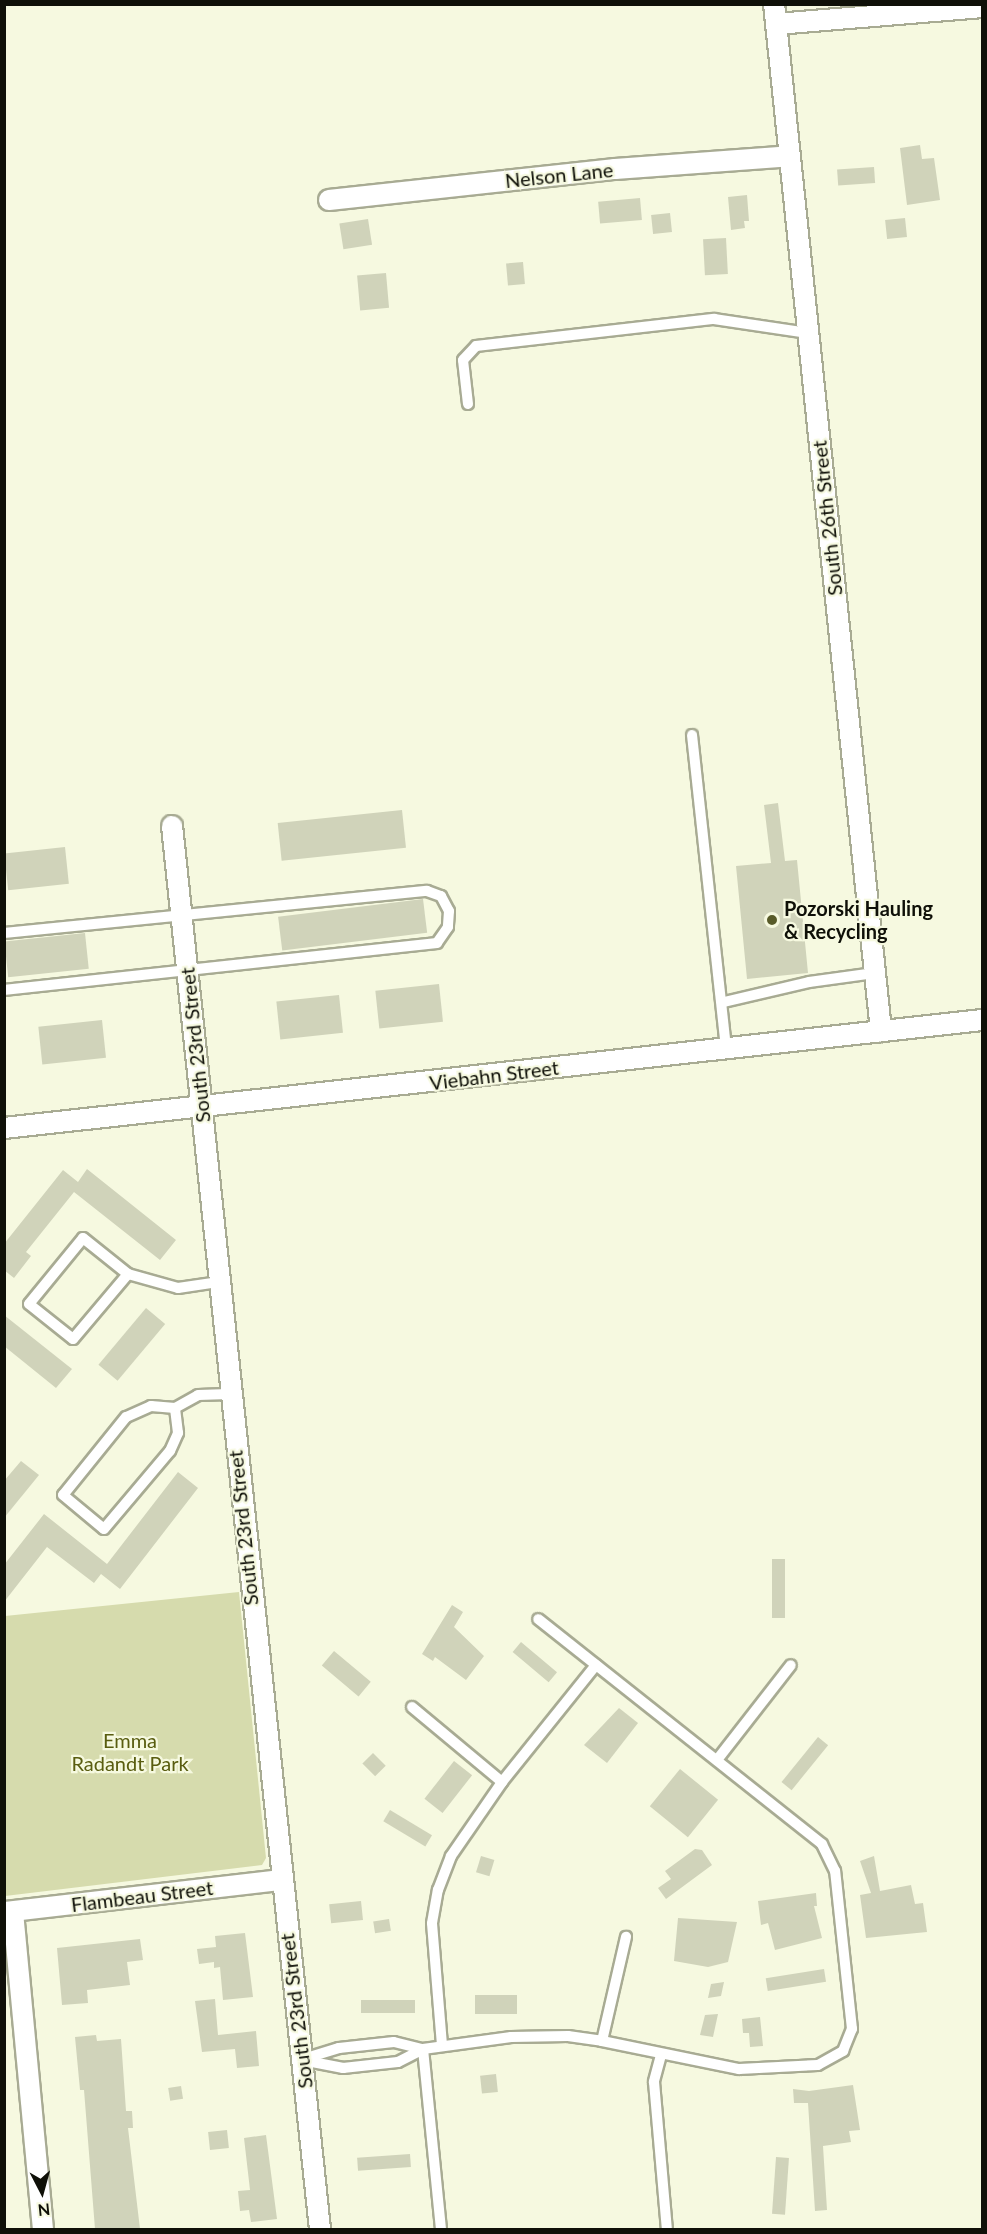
<!DOCTYPE html>
<html>
<head>
<meta charset="utf-8">
<style>
	body { margin:0 }
	#map { position:relative; width:987px; height:2234px; overflow:hidden; background:#f6f9e0; font-family:Lato,sans-serif }
	div>[style] { position:absolute }
	[style*='--x'] { left:calc(var(--x)*1px); top:calc(var(--y)*1px); width:calc(var(--w)*1px); rotate:calc(var(--a)*1deg) }
	.green>* { inset:0; background:#d6dbad }
	.building>* { inset:0; background:#d0d3ba; transform-origin:0 0 }
	.roads { filter:drop-shadow(2px 0 #a8ab93) drop-shadow(-2px 0 #a8ab93) drop-shadow(0 2px #a8ab93) drop-shadow(0 -2px #a8ab93) }
	.service>* { height:10px; margin:-5px; padding:0 5px; transform-origin:5px; border-radius:5px; background:#fff }
	.minor>* { height:20px; margin:-10px; padding:0 10px; transform-origin:10px; border-radius:10px; background:#fff }
	.dots>* { width:16px; height:16px; translate:-50% -50%; box-sizing:border-box; border:3px solid #f6f9e0; border-radius:50% }
	span { translate:-50% -50%; white-space:nowrap; text-align:center; line-height:1.15; -webkit-text-stroke:4.5px #f6f9e0; paint-order:stroke }
	.street-label { font-size:20px; color:#0f1008 }
	.poi-label { font-size:20px; color:#0f1008; font-weight:700 }
	.left { translate:0 -50%; text-align:left }
	.park-label { font-size:20px; color:#595d10 }
	.frame { position:absolute; inset:0; border:6px solid #0f1008; pointer-events:none }
	.north { position:absolute; left:12px; top:2162px; width:60px; height:60px; -webkit-text-stroke:4px #f6f9e0; paint-order:stroke; rotate:174deg; font-size:16px; font-weight:700; line-height:24px; text-align:center; color:#0f1008 }
	.north::after { content:''; display:block; margin:auto; width:21px; height:27px; background:#0f1008; clip-path:polygon(50% 0,100% 100%,50% 72%,0 100%) }
</style>
</head>
<body>
<div id="map">
	<div class="green">
		<i style="clip-path:polygon(239px 1592px,266px 1858px,262px 1865px,5px 1896px,5px 1616px)"></i>
	</div>
	<div class="building">
		<i style="clip-path:polygon(920px 145px,922px 159px,934px 158px,940px 200px,907px 205px,900px 148px)"></i>
		<i style="left:874px;top:167px;width:16px;height:37px;rotate:86deg"></i>
		<i style="clip-path:polygon(747px 195px,749px 221px,744px 221px,745px 228px,731px 230px,728px 197px)"></i>
		<i style="left:640px;top:198px;width:22px;height:42px;rotate:85deg"></i>
		<i style="left:670px;top:213px;width:19px;height:19px;rotate:84deg"></i>
		<i style="left:905px;top:218px;width:19px;height:20px;rotate:84deg"></i>
		<i style="left:368px;top:219px;width:26px;height:29px;rotate:81deg"></i>
		<i style="left:726px;top:238px;width:36px;height:23px;rotate:87deg"></i>
		<i style="left:523px;top:262px;width:22px;height:17px;rotate:85deg"></i>
		<i style="left:386px;top:273px;width:35px;height:29px;rotate:85deg"></i>
		<i style="clip-path:polygon(778px 803px,785px 861px,797px 860px,808px 973px,747px 979px,736px 866px,771px 863px,764px 805px)"></i>
		<i style="left:402px;top:810px;width:38px;height:125px;rotate:84deg"></i>
		<i style="left:65px;top:847px;width:37px;height:61px;rotate:84deg"></i>
		<i style="left:423px;top:899px;width:34px;height:146px;rotate:83deg"></i>
		<i style="left:85px;top:933px;width:36px;height:81px;rotate:84deg"></i>
		<i style="left:439px;top:984px;width:38px;height:64px;rotate:84deg"></i>
		<i style="left:339px;top:995px;width:38px;height:63px;rotate:84deg"></i>
		<i style="left:102px;top:1020px;width:38px;height:64px;rotate:84deg"></i>
		<i style="clip-path:polygon(87px 1169px,176px 1240px,160px 1260px,74px 1192px,26px 1252px,31px 1256px,14px 1278px,4px 1270px,4px 1244px,63px 1170px,78px 1182px)"></i>
		<i style="left:146px;top:1308px;width:25px;height:74px;rotate:40deg"></i>
		<i style="clip-path:polygon(4px 1315px,72px 1369px,56px 1388px,4px 1346px)"></i>
		<i style="clip-path:polygon(21px 1461px,39px 1475px,4px 1518px,4px 1481px)"></i>
		<i style="clip-path:polygon(178px 1472px,198px 1488px,120px 1589px,101px 1574px,94px 1583px,47px 1547px,4px 1602px,4px 1565px,44px 1514px,107px 1564px)"></i>
		<i style="left:772px;top:1559px;width:13px;height:59px"></i>
		<i style="clip-path:polygon(452px 1605px,463px 1612px,454px 1627px,484px 1656px,466px 1680px,435px 1657px,433px 1661px,422px 1654px)"></i>
		<i style="left:521px;top:1642px;width:47px;height:13px;rotate:40deg"></i>
		<i style="left:334px;top:1651px;width:48px;height:19px;rotate:40deg"></i>
		<i style="clip-path:polygon(619px 1708px,638px 1723px,607px 1763px,584px 1745px)"></i>
		<i style="left:818px;top:1737px;width:13px;height:58px;rotate:39deg"></i>
		<i style="left:373px;top:1753px;width:18px;height:15px;rotate:45deg"></i>
		<i style="left:454px;top:1761px;width:23px;height:48px;rotate:38deg"></i>
		<i style="left:680px;top:1769px;width:49px;height:48px;rotate:39deg"></i>
		<i style="left:390px;top:1810px;width:49px;height:13px;rotate:31deg"></i>
		<i style="clip-path:polygon(695px 1849px,702px 1850px,712px 1865px,666px 1899px,658px 1888px,671px 1879px,665px 1871px)"></i>
		<i style="left:481px;top:1856px;width:14px;height:17px;rotate:17deg"></i>
		<i style="clip-path:polygon(874px 1856px,880px 1891px,911px 1885px,915px 1904px,923px 1903px,927px 1932px,866px 1938px,860px 1895px,871px 1893px,860px 1861px)"></i>
		<i style="clip-path:polygon(816px 1893px,817px 1906px,814px 1906px,822px 1938px,775px 1950px,768px 1923px,761px 1925px,758px 1901px)"></i>
		<i style="left:361px;top:1901px;width:19px;height:32px;rotate:84deg"></i>
		<i style="clip-path:polygon(678px 1918px,737px 1922px,728px 1962px,708px 1967px,674px 1961px)"></i>
		<i style="left:389px;top:1919px;width:12px;height:16px;rotate:81deg"></i>
		<i style="clip-path:polygon(245px 1933px,253px 1997px,223px 2000px,220px 1967px,214px 1968px,214px 1962px,199px 1964px,197px 1949px,216px 1947px,215px 1936px)"></i>
		<i style="clip-path:polygon(140px 1939px,143px 1960px,127px 1962px,130px 1985px,87px 1990px,88px 2003px,62px 2005px,57px 1948px)"></i>
		<i style="left:824px;top:1969px;width:13px;height:59px;rotate:81deg"></i>
		<i style="clip-path:polygon(724px 1982px,721px 1996px,708px 1998px,711px 1984px)"></i>
		<i style="left:517px;top:1995px;width:19px;height:42px;rotate:90deg"></i>
		<i style="clip-path:polygon(215px 1999px,218px 2035px,256px 2031px,259px 2066px,237px 2068px,235px 2049px,202px 2052px,195px 2001px)"></i>
		<i style="left:415px;top:2000px;width:13px;height:54px;rotate:90deg"></i>
		<i style="clip-path:polygon(718px 2014px,713px 2037px,700px 2035px,705px 2015px)"></i>
		<i style="clip-path:polygon(760px 2017px,763px 2046px,750px 2047px,749px 2033px,743px 2033px,742px 2019px)"></i>
		<i style="clip-path:polygon(96px 2035px,97px 2041px,121px 2039px,126px 2111px,132px 2111px,133px 2128px,128px 2128px,140px 2229px,95px 2229px,84px 2090px,80px 2090px,75px 2037px)"></i>
		<i style="left:496px;top:2074px;width:18px;height:16px;rotate:84deg"></i>
		<i style="clip-path:polygon(853px 2085px,860px 2130px,849px 2131px,851px 2142px,823px 2146px,827px 2210px,815px 2211px,808px 2103px,794px 2103px,793px 2089px,809px 2091px)"></i>
		<i style="left:181px;top:2086px;width:13px;height:13px;rotate:81deg"></i>
		<i style="left:227px;top:2130px;width:18px;height:19px;rotate:84deg"></i>
		<i style="clip-path:polygon(266px 2135px,277px 2219px,251px 2222px,249px 2210px,240px 2211px,238px 2191px,250px 2190px,244px 2138px)"></i>
		<i style="left:410px;top:2154px;width:13px;height:53px;rotate:86deg"></i>
		<i style="left:776px;top:2157px;width:13px;height:57px;rotate:4deg"></i>
	</div>
	<div class="roads">
		<div class="service">
			<i style="--x:468;--y:404;--w:44;--a:-96.5"></i>
			<i style="--x:463;--y:360;--w:19;--a:-47"></i>
			<i style="--x:476;--y:346;--w:240;--a:-6.5"></i>
			<i style="--x:714;--y:319;--w:95;--a:8.5"></i>
			<i style="--x:692;--y:735;--w:315;--a:83.8"></i>
			<i style="--x:4;--y:933;--w:425;--a:-5.7"></i>
			<i style="--x:427;--y:891;--w:15;--a:20"></i>
			<i style="--x:441;--y:896;--w:17;--a:62"></i>
			<i style="--x:449;--y:911;--w:16;--a:94"></i>
			<i style="--x:448;--y:927;--w:19;--a:125"></i>
			<i style="--x:437;--y:943;--w:436;--a:173.8"></i>
			<i style="--x:724;--y:1002;--w:87;--a:-13.2"></i>
			<i style="--x:809;--y:982;--w:66;--a:-7.9"></i>
			<i style="--x:128;--y:1274;--w:85;--a:130.2"></i>
			<i style="--x:73;--y:1339;--w:56;--a:-141.5"></i>
			<i style="--x:29;--y:1304;--w:85;--a:-50.7"></i>
			<i style="--x:83;--y:1238;--w:58;--a:38.7"></i>
			<i style="--x:128;--y:1274;--w:52;--a:15.6"></i>
			<i style="--x:178;--y:1288;--w:40;--a:-8.5"></i>
			<i style="--x:175;--y:1408;--w:24;--a:-175"></i>
			<i style="--x:151;--y:1406;--w:27;--a:156"></i>
			<i style="--x:126;--y:1417;--w:100;--a:128.9"></i>
			<i style="--x:63;--y:1495;--w:53;--a:39.7"></i>
			<i style="--x:104;--y:1529;--w:102;--a:-49.8"></i>
			<i style="--x:170;--y:1451;--w:20;--a:-66"></i>
			<i style="--x:178;--y:1433;--w:25;--a:-97"></i>
			<i style="--x:175;--y:1408;--w:26;--a:-29"></i>
			<i style="--x:198;--y:1395;--w:31;--a:-2"></i>
			<i style="--x:412;--y:1707;--w:117;--a:39.8"></i>
			<i style="--x:717;--y:1760;--w:120;--a:-52.1"></i>
			<i style="--x:602;--y:2041;--w:107;--a:-77"></i>
			<i style="--x:442;--y:2045;--w:122;--a:-94.7"></i>
			<i style="--x:432;--y:1923;--w:34;--a:-80"></i>
			<i style="--x:438;--y:1890;--w:36;--a:-69"></i>
			<i style="--x:451;--y:1856;--w:90;--a:-55.4"></i>
			<i style="--x:502;--y:1782;--w:150;--a:-51.2"></i>
			<i style="--x:423;--y:2049;--w:182;--a:84.3"></i>
			<i style="--x:661;--y:2055;--w:28;--a:105"></i>
			<i style="--x:654;--y:2082;--w:149;--a:85"></i>
			<i style="--x:303;--y:2059;--w:38;--a:-17"></i>
			<i style="--x:339;--y:2048;--w:55;--a:-6.2"></i>
			<i style="--x:394;--y:2042;--w:30;--a:14"></i>
			<i style="--x:302;--y:2060;--w:42;--a:11"></i>
			<i style="--x:343;--y:2068;--w:55;--a:-6.2"></i>
			<i style="--x:398;--y:2062;--w:28;--a:-27"></i>
			<i style="--x:423;--y:2049;--w:89;--a:-7.8"></i>
			<i style="--x:511;--y:2037;--w:57;--a:-1"></i>
			<i style="--x:568;--y:2036;--w:34;--a:8"></i>
			<i style="--x:602;--y:2041;--w:140;--a:11.6"></i>
			<i style="--x:739;--y:2069;--w:79;--a:-2.9"></i>
			<i style="--x:818;--y:2065;--w:29;--a:-29"></i>
			<i style="--x:843;--y:2051;--w:24;--a:-68"></i>
			<i style="--x:852;--y:2029;--w:159;--a:-96.1"></i>
			<i style="--x:835;--y:1871;--w:30;--a:-116"></i>
			<i style="--x:822;--y:1844;--w:362;--a:-141.6"></i>
		</div>
		<div class="minor">
			<i style="--x:774;--y:4;--w:1033;--a:84.05"></i>
			<i style="--x:776;--y:24;--w:207;--a:-4.7"></i>
			<i style="--x:329;--y:200;--w:288;--a:-6.2"></i>
			<i style="--x:615;--y:169;--w:175;--a:-4.2"></i>
			<i style="--x:172;--y:826;--w:1412;--a:83.98"></i>
			<i style="--x:4;--y:1128;--w:984;--a:-6.3"></i>
			<i style="--x:4;--y:1912;--w:278;--a:-6.6"></i>
			<i style="--x:13;--y:1912;--w:319;--a:84.6"></i>
		</div>
	</div>
	<div class="dots">
		<i style="left:772px;top:920px;background:#585b29"></i>
	</div>
	<div class="street-label">
		<span style="left:559px;top:175px;rotate:-6deg">Nelson Lane</span>
		<span style="left:827px;top:518px;rotate:-96deg">South 26th Street</span>
		<span style="left:195px;top:1045px;rotate:-96deg">South 23rd Street</span>
		<span style="left:494px;top:1075px;rotate:-7deg">Viebahn Street</span>
		<span style="left:243px;top:1528px;rotate:-96deg">South 23rd Street</span>
		<span style="left:142px;top:1896px;rotate:-7deg">Flambeau Street</span>
		<span style="left:296px;top:2011px;rotate:-97deg">South 23rd Street</span>
	</div>
	<div class="poi-label">
		<span class="left" style="left:784px;top:920px">Pozorski Hauling<br>&amp; Recycling</span>
	</div>
	<div class="park-label">
		<span style="left:130px;top:1752px">Emma<br>Radandt Park</span>
	</div>
	<div class="frame"></div>
	<div class="north">N</div>
</div>
</body>
</html>
